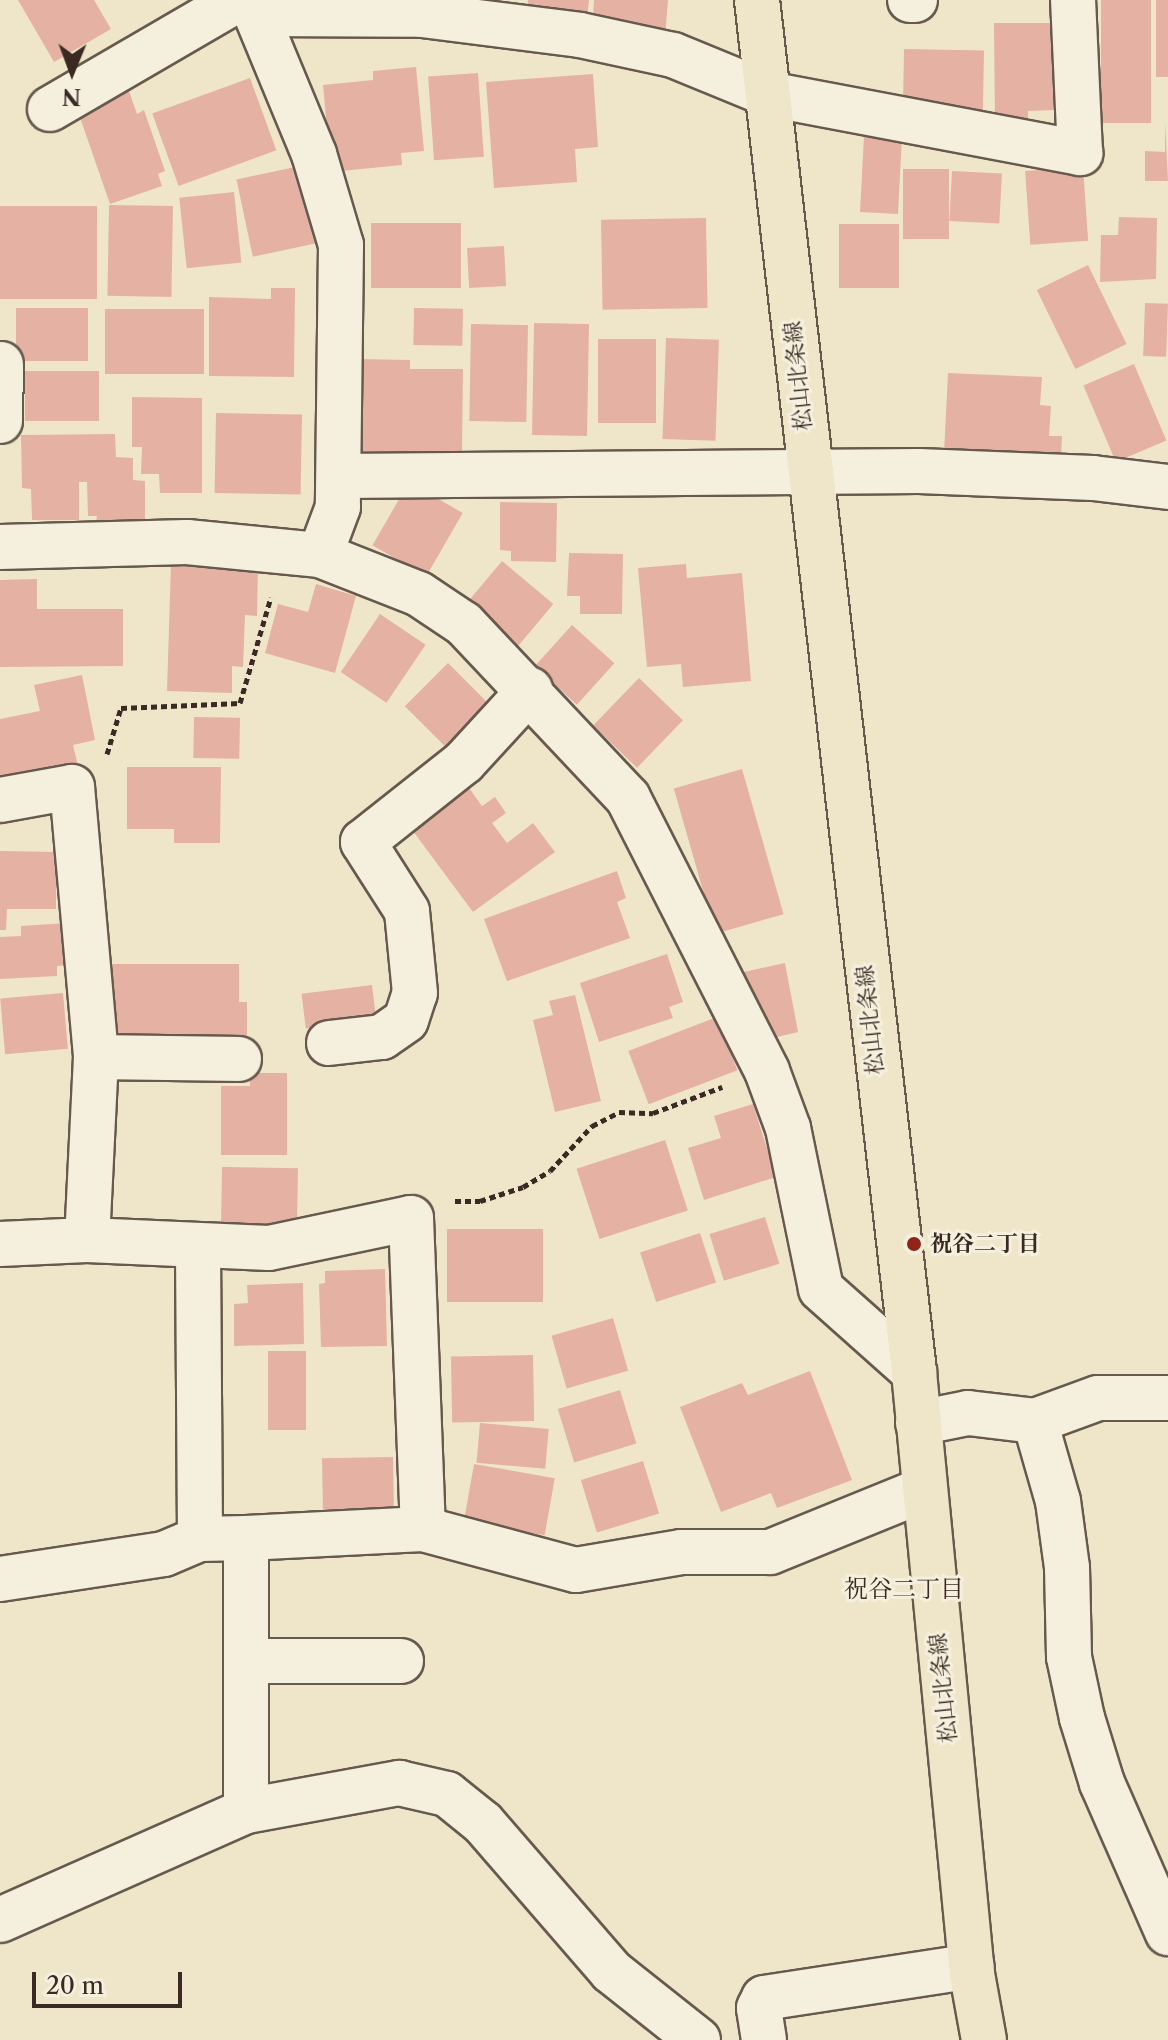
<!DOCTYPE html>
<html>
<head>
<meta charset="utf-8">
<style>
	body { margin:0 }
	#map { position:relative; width:1168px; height:2040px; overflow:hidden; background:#efe6ca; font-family:"Libre Caslon Text","Noto Serif JP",serif }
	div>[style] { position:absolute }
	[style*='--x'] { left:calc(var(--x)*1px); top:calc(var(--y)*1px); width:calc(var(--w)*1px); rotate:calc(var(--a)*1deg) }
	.building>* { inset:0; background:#e5b1a2; transform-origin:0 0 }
	.path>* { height:5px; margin-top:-2.5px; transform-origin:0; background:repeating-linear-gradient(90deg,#3a2a23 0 6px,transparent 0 10px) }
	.roads { filter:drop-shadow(2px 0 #67594d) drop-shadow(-2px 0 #67594d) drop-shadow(0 2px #67594d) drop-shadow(0 -2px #67594d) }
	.minor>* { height:44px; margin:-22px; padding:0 22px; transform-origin:22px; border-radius:22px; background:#f5efdd }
	.primary>* { height:44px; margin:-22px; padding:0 22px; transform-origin:22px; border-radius:22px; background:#efe6ca }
	.dots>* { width:22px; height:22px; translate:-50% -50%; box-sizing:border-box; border:4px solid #f5efdd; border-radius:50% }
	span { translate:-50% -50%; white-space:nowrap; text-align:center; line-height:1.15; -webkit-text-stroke:6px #f5efdd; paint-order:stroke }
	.street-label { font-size:22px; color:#3a2a23 }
	.poi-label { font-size:22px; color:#3a2a23; font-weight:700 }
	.left { translate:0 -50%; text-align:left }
	.neighbourhood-label { font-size:24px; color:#3a2a23 }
	.north { position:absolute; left:32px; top:32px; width:80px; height:80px; -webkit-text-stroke:6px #f5efdd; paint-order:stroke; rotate:181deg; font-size:22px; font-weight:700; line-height:32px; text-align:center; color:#3a2a23 }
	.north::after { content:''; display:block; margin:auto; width:28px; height:36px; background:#3a2a23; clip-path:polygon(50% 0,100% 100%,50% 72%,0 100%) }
	.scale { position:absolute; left:32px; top:1972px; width:150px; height:36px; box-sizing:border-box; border:4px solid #3a2a23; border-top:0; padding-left:10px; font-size:24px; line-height:28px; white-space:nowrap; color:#3a2a23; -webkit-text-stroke:6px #f5efdd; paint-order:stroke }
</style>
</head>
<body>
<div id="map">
	<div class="building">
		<i style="clip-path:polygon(18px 0,94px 0,111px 29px,54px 62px)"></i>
		<i style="clip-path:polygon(528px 0,589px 0,587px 19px,527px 14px)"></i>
		<i style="clip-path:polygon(594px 0,668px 0,665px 37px,592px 31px)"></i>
		<i style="left:1101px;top:0;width:50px;height:123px"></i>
		<i style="left:1156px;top:0;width:12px;height:77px"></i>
		<i style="clip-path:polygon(994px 23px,1054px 23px,1055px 110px,1028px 111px,1028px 130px,995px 130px)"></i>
		<i style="left:904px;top:49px;width:80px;height:65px;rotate:1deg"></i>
		<i style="clip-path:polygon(416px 67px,424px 151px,401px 153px,402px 165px,331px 172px,323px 85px,373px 80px,373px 71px)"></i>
		<i style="left:478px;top:73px;width:84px;height:50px;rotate:86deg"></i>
		<i style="clip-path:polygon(593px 74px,598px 147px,575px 149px,577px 182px,494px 188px,486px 82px)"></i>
		<i style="left:250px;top:78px;width:77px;height:104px;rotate:70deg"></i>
		<i style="clip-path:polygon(129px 91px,137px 114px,144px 110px,165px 171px,158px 174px,162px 186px,110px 204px,77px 109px)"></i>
		<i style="clip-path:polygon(1165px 122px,1168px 181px,1145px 181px,1145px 151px,1165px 152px)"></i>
		<i style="left:864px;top:136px;width:38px;height:76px;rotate:3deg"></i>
		<i style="left:300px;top:166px;width:79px;height:65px;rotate:78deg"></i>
		<i style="left:1083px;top:167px;width:74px;height:58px;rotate:86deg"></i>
		<i style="left:903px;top:169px;width:46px;height:70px"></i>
		<i style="left:952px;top:171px;width:50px;height:50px;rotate:3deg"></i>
		<i style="left:234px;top:192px;width:71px;height:55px;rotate:84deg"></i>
		<i style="left:0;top:206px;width:97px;height:93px"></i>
		<i style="left:173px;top:206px;width:91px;height:64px;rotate:91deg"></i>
		<i style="clip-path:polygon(1119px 217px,1157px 218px,1156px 279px,1100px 282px,1101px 235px,1118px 235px)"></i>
		<i style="left:706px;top:218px;width:90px;height:105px;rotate:89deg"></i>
		<i style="left:461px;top:223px;width:65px;height:90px;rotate:90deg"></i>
		<i style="left:839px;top:224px;width:60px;height:64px"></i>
		<i style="left:504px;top:246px;width:40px;height:37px;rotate:87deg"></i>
		<i style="left:1088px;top:265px;width:88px;height:57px;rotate:64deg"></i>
		<i style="clip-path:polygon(271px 288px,295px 288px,294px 377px,209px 376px,209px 297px,271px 299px)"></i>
		<i style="left:1145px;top:303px;width:23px;height:53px;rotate:2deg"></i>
		<i style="left:16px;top:308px;width:72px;height:53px"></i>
		<i style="left:414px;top:308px;width:49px;height:37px;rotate:1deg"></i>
		<i style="left:105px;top:309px;width:99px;height:65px"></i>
		<i style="left:534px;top:323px;width:55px;height:112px;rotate:1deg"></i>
		<i style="left:471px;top:324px;width:57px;height:97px;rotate:1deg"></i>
		<i style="left:666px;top:338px;width:53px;height:101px;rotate:2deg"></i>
		<i style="left:598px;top:339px;width:58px;height:84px"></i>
		<i style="clip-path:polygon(359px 359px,410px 360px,410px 369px,463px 369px,462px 453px,418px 453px,418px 463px,359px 463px)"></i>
		<i style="left:1134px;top:364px;width:83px;height:55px;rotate:67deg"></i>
		<i style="left:25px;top:371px;width:74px;height:50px"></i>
		<i style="clip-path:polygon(948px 373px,1042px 377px,1040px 405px,1051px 406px,1049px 436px,1062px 436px,1061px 458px,944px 453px)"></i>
		<i style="clip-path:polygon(132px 397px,202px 398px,202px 493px,160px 493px,159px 474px,141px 474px,142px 447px,132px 447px)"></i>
		<i style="left:216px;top:413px;width:86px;height:80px;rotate:1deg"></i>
		<i style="clip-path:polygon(115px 434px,116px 457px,133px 458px,133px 480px,145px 481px,145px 522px,96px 522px,97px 516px,88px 516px,87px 482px,79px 482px,79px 520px,32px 520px,31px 489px,22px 488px,21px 435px)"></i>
		<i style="left:409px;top:482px;width:62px;height:73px;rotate:30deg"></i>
		<i style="clip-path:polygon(500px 502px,557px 503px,556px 562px,511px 561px,511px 551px,500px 550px)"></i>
		<i style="clip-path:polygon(569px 553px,623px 554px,622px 614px,580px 614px,580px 596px,567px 596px)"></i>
		<i style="left:502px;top:561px;width:67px;height:57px;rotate:40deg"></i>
		<i style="clip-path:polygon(171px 563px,258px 565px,257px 616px,245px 615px,243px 667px,232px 666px,232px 693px,167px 691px)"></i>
		<i style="clip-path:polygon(686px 564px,687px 578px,742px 573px,751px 681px,683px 687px,681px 664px,647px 667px,638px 568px)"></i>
		<i style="clip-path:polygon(37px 579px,37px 609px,123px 609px,123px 666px,0 667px,0 580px)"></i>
		<i style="clip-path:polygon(316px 584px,356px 596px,335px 673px,265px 653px,278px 604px,308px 612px)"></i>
		<i style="left:380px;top:614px;width:55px;height:70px;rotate:34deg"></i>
		<i style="left:572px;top:625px;width:57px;height:56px;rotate:42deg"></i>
		<i style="left:448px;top:663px;width:61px;height:61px;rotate:45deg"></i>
		<i style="clip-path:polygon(82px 675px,95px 740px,73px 745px,79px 770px,0 787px,0 719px,40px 711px,34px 685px)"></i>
		<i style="left:639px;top:678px;width:61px;height:66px;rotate:44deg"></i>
		<i style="left:194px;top:717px;width:46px;height:41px;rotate:1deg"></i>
		<i style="clip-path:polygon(127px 767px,221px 767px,220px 843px,174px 843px,174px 829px,127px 829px)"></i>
		<i style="left:742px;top:769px;width:151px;height:71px;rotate:74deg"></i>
		<i style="clip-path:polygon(464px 781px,482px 806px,495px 797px,506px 813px,492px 823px,507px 843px,533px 823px,555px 852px,473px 912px,407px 823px)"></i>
		<i style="clip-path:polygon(0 851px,56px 852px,56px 909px,7px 909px,6px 930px,0 930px)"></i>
		<i style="clip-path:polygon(617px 871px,626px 898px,617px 902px,630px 938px,507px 981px,484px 919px)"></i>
		<i style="clip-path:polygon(67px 923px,69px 965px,57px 966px,57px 976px,0 979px,0 937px,21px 936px,21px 926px)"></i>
		<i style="clip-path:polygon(667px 954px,683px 1002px,669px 1007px,673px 1018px,599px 1042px,580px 983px)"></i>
		<i style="clip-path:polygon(785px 963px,798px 1032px,769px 1039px,735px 974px)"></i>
		<i style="clip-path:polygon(112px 964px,239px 964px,239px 1002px,247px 1002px,247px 1044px,112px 1044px)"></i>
		<i style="left:372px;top:985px;width:35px;height:71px;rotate:83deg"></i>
		<i style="left:63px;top:993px;width:56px;height:63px;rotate:85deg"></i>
		<i style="clip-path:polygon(575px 995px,601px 1101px,555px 1112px,533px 1020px,553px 1015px,549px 1001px)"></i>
		<i style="left:717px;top:1017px;width:57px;height:95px;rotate:69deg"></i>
		<i style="clip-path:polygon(250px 1073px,287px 1073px,287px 1155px,221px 1155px,221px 1086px,250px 1086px)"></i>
		<i style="clip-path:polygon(753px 1104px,776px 1177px,704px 1200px,688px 1148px,721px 1138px,714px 1116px)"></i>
		<i style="left:665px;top:1140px;width:74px;height:93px;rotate:72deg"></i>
		<i style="left:222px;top:1167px;width:76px;height:58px;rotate:1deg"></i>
		<i style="left:765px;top:1217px;width:49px;height:58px;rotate:73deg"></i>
		<i style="left:447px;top:1229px;width:96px;height:73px"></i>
		<i style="left:700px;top:1233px;width:52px;height:63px;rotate:72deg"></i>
		<i style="clip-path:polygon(385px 1269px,387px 1346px,321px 1347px,319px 1284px,325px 1283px,325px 1271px)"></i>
		<i style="clip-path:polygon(303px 1283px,304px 1344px,234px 1346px,234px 1304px,248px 1303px,247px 1285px)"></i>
		<i style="left:613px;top:1318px;width:55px;height:64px;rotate:74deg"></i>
		<i style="left:268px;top:1351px;width:38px;height:79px"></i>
		<i style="left:533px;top:1355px;width:66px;height:82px;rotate:89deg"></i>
		<i style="clip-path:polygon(810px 1371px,852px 1480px,777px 1508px,771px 1493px,721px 1512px,680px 1407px,742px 1383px,748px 1395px)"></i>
		<i style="left:620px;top:1390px;width:56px;height:65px;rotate:73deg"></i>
		<i style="left:480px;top:1423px;width:69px;height:40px;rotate:5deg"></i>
		<i style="left:393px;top:1457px;width:51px;height:71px;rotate:89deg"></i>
		<i style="left:643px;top:1461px;width:55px;height:65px;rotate:73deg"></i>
		<i style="left:474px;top:1464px;width:82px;height:58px;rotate:10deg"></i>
	</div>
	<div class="path">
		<i style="--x:107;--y:754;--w:48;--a:-73.1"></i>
		<i style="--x:121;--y:708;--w:119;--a:-2.4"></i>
		<i style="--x:240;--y:703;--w:110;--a:-73.7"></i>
		<i style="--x:455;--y:1201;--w:25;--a:0"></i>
		<i style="--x:480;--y:1201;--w:45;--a:-18"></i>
		<i style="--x:523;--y:1187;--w:31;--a:-31"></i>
		<i style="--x:550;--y:1171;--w:62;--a:-47"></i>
		<i style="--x:592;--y:1126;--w:30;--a:-27"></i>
		<i style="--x:619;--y:1112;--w:34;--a:2"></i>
		<i style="--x:653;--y:1113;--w:74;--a:-20.6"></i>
	</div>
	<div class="roads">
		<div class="minor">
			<i style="--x:248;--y:0;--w:16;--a:60"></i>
			<i style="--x:256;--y:14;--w:166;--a:0.3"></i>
			<i style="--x:422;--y:15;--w:159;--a:7.2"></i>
			<i style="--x:580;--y:35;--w:95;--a:12.1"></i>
			<i style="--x:673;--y:55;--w:103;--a:22.3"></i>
			<i style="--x:768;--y:94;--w:318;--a:10.7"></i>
			<i style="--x:1080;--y:153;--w:153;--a:-92.6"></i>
			<i style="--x:910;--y:0;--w:5;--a:0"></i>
			<i style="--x:256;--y:14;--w:152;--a:67.5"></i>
			<i style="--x:314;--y:154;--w:95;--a:73.5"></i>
			<i style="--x:341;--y:245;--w:262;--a:90.7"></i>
			<i style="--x:338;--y:507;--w:51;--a:110.6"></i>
			<i style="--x:320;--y:555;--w:106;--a:21.5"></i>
			<i style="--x:419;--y:594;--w:54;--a:33.7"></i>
			<i style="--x:464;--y:624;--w:239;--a:46.7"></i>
			<i style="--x:628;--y:798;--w:306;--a:63"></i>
			<i style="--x:767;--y:1071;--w:61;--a:69.8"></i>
			<i style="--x:788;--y:1128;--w:164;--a:78.4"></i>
			<i style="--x:821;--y:1289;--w:125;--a:41.7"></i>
			<i style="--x:50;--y:109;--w:216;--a:-30.2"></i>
			<i style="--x:0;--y:421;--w:57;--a:-89"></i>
			<i style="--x:340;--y:476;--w:579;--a:-0.49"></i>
			<i style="--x:919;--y:471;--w:174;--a:2.3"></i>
			<i style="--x:1093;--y:478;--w:76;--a:6.8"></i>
			<i style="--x:0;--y:547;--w:187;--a:-1.5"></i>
			<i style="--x:187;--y:542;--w:134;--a:5.6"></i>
			<i style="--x:0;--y:800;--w:73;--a:-10.2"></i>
			<i style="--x:72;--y:787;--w:271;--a:84.9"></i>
			<i style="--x:96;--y:1057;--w:183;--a:92.8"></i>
			<i style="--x:329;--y:1043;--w:53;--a:-6.5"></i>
			<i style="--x:382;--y:1037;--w:29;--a:-35"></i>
			<i style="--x:406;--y:1020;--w:28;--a:-72"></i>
			<i style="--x:415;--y:993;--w:82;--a:-95.6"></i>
			<i style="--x:407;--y:911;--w:82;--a:-122.5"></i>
			<i style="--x:363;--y:842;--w:129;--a:-38.4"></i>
			<i style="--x:464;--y:762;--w:98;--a:-47.5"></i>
			<i style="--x:96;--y:1057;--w:143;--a:0.8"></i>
			<i style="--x:0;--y:1244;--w:87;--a:-2.6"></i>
			<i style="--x:87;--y:1240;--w:182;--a:2.5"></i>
			<i style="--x:269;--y:1248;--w:145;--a:-11.9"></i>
			<i style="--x:411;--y:1218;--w:311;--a:87.8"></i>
			<i style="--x:198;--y:1248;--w:291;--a:89.6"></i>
			<i style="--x:1035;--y:1421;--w:67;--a:-20.1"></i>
			<i style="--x:1098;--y:1398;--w:70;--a:0"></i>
			<i style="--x:918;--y:1423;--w:51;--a:-11.3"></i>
			<i style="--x:968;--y:1413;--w:67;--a:6.8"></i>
			<i style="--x:1035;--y:1421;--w:83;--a:74"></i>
			<i style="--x:1058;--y:1501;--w:68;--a:82.3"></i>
			<i style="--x:1067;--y:1568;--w:89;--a:88.7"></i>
			<i style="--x:1069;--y:1657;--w:62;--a:78"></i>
			<i style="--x:1082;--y:1718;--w:68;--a:72.9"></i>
			<i style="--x:1102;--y:1783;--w:164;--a:66.3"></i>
			<i style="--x:246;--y:1538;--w:177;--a:-2.9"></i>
			<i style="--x:423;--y:1529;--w:158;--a:15"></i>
			<i style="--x:576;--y:1570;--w:107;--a:-9.7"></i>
			<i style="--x:681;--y:1552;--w:89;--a:0"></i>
			<i style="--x:770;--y:1552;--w:165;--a:-22.1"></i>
			<i style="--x:0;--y:1579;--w:166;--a:-8.7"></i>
			<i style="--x:164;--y:1554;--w:39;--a:-23"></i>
			<i style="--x:200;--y:1539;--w:46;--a:-1.2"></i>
			<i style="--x:246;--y:1538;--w:273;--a:90"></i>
			<i style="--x:246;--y:1661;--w:155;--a:0"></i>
			<i style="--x:0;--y:1920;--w:269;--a:-23.9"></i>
			<i style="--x:246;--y:1811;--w:156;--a:-10.4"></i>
			<i style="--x:399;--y:1783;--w:49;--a:12.9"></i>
			<i style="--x:447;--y:1794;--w:46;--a:38.9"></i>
			<i style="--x:483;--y:1823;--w:196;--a:49.1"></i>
			<i style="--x:611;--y:1971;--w:111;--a:38.4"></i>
			<i style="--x:764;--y:2040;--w:32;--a:-99"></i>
			<i style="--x:759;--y:2008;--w:11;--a:-63"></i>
			<i style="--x:764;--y:1998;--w:210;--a:-8.7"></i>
		</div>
		<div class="primary">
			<i style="--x:757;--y:0;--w:1381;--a:83.47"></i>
			<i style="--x:914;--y:1372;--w:605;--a:84.5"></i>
			<i style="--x:972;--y:1974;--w:67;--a:79.7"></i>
		</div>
	</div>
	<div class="dots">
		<i style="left:914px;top:1244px;background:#8f2418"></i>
	</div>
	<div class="street-label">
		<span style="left:798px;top:376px;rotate:-96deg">松山北条線</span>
		<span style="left:870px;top:1020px;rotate:-96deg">松山北条線</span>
		<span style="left:943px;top:1688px;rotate:-96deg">松山北条線</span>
	</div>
	<div class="poi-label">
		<span class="left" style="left:930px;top:1244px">祝谷二丁目</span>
	</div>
	<div class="neighbourhood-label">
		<span style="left:904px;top:1589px">祝谷二丁目</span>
	</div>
	<div class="north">N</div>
	<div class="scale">20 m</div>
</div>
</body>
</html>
